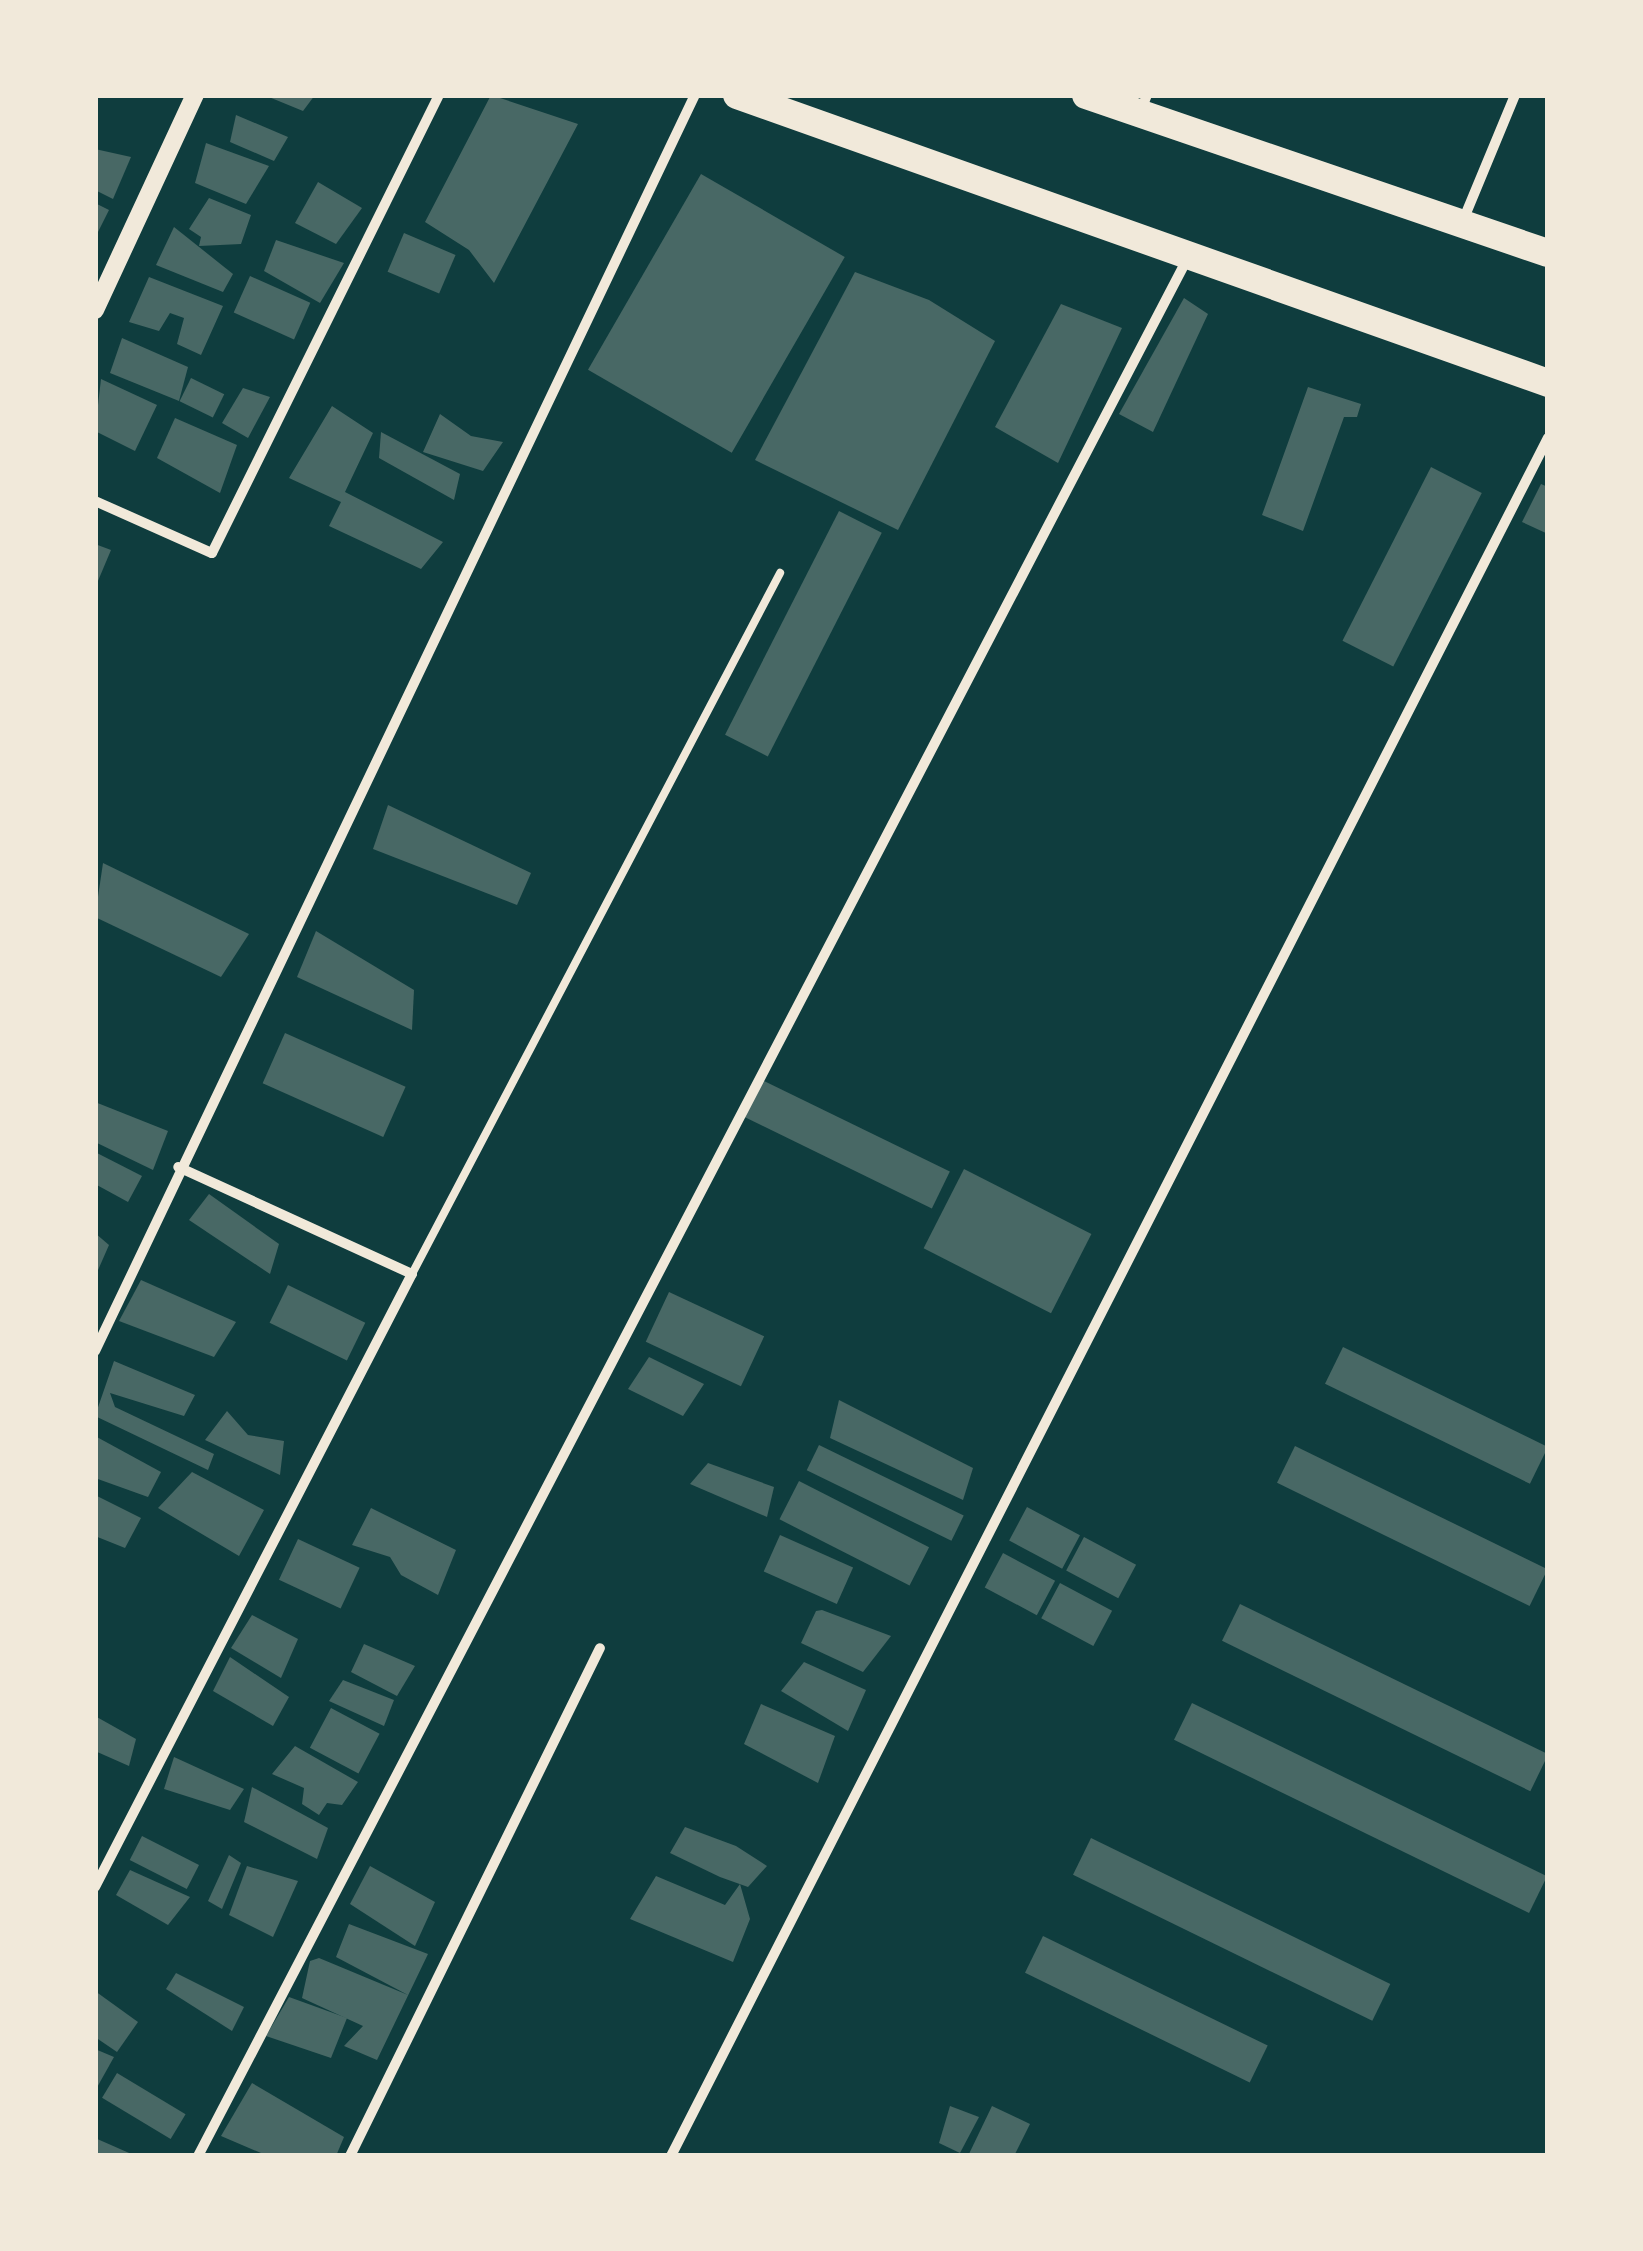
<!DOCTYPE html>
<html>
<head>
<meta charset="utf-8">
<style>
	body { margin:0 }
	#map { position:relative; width:1643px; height:2251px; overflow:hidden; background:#0f3d3e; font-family:"Exo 2",sans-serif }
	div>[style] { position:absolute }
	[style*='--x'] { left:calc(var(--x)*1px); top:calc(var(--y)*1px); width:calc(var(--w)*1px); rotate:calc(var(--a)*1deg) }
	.building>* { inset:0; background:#486865; transform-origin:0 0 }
	.service>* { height:8px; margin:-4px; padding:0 4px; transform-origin:4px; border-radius:4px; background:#f1e9da }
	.minor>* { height:10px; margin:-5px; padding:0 5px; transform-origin:5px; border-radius:5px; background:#f1e9da }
	.tertiary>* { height:18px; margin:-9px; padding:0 9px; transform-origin:9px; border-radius:9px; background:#f1e9da }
	.trunk>* { height:28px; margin:-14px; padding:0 14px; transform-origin:14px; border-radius:14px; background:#f1e9da }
	span { translate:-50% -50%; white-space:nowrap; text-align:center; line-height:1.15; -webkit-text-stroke:8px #f1e9da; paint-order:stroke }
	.frame { position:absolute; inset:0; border:98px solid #f1e9da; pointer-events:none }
</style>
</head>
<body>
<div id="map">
	<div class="building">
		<i style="clip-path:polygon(264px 95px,315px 95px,303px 111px)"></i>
		<i style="clip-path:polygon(491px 95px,578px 124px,494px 283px,469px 250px,425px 222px)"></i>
		<i style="clip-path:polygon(236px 115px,288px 137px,274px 161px,230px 142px)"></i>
		<i style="clip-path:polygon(206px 143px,269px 166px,246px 204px,195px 183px)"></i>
		<i style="clip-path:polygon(95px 149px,131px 157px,113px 199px,95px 190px)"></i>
		<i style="left:701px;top:174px;width:166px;height:226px;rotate:30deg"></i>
		<i style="clip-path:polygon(318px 182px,362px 208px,336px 244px,295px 223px)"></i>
		<i style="clip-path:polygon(209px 198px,251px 215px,241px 244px,199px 246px,201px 237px,189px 229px)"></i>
		<i style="clip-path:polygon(95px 203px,109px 210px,95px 238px)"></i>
		<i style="clip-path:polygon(174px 227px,233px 274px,223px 292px,156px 265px)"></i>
		<i style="left:404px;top:233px;width:56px;height:42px;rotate:23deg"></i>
		<i style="clip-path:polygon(276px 240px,344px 263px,320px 303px,264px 271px)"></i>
		<i style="clip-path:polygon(855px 272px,929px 300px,995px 341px,898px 530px,755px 460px)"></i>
		<i style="left:250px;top:276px;width:66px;height:40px;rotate:24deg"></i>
		<i style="clip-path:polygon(149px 277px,223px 306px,201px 355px,177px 344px,184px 318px,170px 313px,159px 331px,129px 322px)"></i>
		<i style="clip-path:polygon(1184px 298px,1208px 314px,1153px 432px,1119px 414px)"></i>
		<i style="clip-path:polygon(1061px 304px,1122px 328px,1058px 463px,995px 427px)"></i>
		<i style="clip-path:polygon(122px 338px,188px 367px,179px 401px,110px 373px)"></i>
		<i style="left:191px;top:378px;width:37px;height:26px;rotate:26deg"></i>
		<i style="clip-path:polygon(101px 379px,157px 405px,135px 451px,95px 431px)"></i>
		<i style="clip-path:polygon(1308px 387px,1361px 404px,1357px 417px,1344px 417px,1303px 531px,1262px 515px)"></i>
		<i style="clip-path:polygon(243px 388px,270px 397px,248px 438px,222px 423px)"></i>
		<i style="clip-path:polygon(332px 406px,373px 433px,345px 492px,443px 542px,421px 569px,329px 526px,341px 502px,289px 478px)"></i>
		<i style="clip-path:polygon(440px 414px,471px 436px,503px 442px,483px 471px,423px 452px)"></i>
		<i style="clip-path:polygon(175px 418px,237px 445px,220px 493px,157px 458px)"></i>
		<i style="clip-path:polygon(381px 432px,460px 474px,454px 500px,379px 458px)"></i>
		<i style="left:1431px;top:467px;width:57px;height:195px;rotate:27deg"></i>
		<i style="clip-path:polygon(1541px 484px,1548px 487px,1548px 534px,1522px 522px)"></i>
		<i style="left:839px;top:511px;width:48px;height:251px;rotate:27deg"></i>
		<i style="clip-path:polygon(95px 544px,111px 550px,95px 588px)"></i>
		<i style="clip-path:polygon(388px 805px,531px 873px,517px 905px,373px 849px)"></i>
		<i style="clip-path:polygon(103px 863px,249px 934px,221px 977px,95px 917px)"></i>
		<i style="clip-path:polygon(316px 931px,414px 990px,412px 1030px,297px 977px)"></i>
		<i style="left:285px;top:1033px;width:132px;height:55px;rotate:24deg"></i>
		<i style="left:762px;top:1080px;width:209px;height:41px;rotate:26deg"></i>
		<i style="clip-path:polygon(95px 1102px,168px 1131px,153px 1170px,95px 1142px)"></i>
		<i style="clip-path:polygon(95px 1152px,142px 1176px,128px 1202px,95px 1184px)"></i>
		<i style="left:964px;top:1169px;width:143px;height:89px;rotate:27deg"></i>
		<i style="clip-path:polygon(209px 1194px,279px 1244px,270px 1274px,189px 1220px)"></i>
		<i style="clip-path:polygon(95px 1233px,109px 1245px,95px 1277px)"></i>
		<i style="clip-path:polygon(141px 1280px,236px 1322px,214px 1357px,119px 1321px)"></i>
		<i style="left:288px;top:1285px;width:86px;height:42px;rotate:26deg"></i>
		<i style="left:669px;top:1292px;width:105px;height:55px;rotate:25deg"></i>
		<i style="left:1343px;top:1347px;width:228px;height:41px;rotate:26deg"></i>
		<i style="clip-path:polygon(649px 1357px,704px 1384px,683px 1416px,628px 1389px)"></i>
		<i style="clip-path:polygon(114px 1361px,195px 1395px,184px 1416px,110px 1393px,115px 1407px,214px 1454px,208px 1470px,95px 1416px)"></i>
		<i style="clip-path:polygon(839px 1400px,973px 1468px,963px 1500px,830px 1438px)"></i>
		<i style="clip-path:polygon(227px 1411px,248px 1435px,284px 1441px,280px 1475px,205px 1440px)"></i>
		<i style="clip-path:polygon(95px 1436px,161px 1472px,148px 1497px,95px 1478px)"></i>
		<i style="left:819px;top:1445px;width:161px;height:28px;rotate:26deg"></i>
		<i style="left:1295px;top:1446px;width:281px;height:41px;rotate:26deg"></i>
		<i style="clip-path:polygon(708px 1463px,774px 1487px,767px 1517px,690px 1484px)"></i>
		<i style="clip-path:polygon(192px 1472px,264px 1510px,239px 1556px,158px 1508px)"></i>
		<i style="left:799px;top:1481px;width:146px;height:43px;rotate:27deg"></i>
		<i style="clip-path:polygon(95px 1495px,141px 1518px,125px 1548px,95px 1536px)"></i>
		<i style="left:1027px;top:1507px;width:60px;height:38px;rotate:28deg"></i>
		<i style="clip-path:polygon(371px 1508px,456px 1550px,438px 1595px,401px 1575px,390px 1557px,352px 1545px)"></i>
		<i style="left:780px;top:1535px;width:80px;height:40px;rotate:24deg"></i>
		<i style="left:1084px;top:1537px;width:59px;height:38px;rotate:28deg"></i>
		<i style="left:298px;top:1539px;width:68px;height:45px;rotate:25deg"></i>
		<i style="left:1003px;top:1553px;width:59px;height:39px;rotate:28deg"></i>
		<i style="left:1060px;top:1583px;width:59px;height:40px;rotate:28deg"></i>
		<i style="left:1240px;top:1604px;width:343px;height:41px;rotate:26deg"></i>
		<i style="clip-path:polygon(816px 1611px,822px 1610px,891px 1636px,863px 1672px,801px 1643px)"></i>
		<i style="clip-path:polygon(252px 1615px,298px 1639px,281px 1678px,231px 1648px)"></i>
		<i style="clip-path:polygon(364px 1644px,415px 1666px,397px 1696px,351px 1672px)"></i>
		<i style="clip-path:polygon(230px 1657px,289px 1697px,273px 1726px,213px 1691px)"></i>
		<i style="clip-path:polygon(804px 1662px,866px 1690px,848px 1731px,781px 1691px)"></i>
		<i style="clip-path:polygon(343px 1680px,394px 1700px,384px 1726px,329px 1701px)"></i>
		<i style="left:1192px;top:1703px;width:395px;height:41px;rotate:26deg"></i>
		<i style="clip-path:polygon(761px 1704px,835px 1736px,818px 1783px,744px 1744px)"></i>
		<i style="left:331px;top:1708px;width:55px;height:45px;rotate:28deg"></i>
		<i style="clip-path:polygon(95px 1716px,136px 1739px,129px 1766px,95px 1751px)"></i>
		<i style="clip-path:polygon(295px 1746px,358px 1782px,342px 1805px,327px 1803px,319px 1815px,302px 1804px,304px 1788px,272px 1774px)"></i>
		<i style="clip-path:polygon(174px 1757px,244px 1789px,230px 1810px,164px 1789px)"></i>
		<i style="clip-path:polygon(252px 1787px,328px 1828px,317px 1859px,244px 1822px)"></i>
		<i style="clip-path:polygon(685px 1827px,736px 1846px,767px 1866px,748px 1887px,720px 1877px,670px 1853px)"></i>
		<i style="left:142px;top:1836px;width:64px;height:27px;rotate:27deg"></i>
		<i style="left:1091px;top:1838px;width:333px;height:41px;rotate:26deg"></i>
		<i style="clip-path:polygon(229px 1855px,241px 1863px,222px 1909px,208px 1901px)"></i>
		<i style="clip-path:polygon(247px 1866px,298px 1881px,273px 1937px,229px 1915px)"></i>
		<i style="clip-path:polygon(370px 1866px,435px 1902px,415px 1946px,350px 1904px)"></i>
		<i style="clip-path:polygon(130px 1870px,190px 1897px,168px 1925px,116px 1895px)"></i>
		<i style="clip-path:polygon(656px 1876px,725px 1905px,740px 1884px,750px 1919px,733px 1962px,630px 1919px)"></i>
		<i style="clip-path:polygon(349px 1924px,428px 1954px,377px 2060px,344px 2046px,363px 2026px,302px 1998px,310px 1961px,319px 1958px,408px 1995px,336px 1957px)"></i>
		<i style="left:1043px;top:1936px;width:250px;height:41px;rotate:26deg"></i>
		<i style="clip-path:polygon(176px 1973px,244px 2007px,232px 2031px,166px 1989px)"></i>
		<i style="clip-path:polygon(95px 1991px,138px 2022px,117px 2052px,95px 2037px)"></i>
		<i style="clip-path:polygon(289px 1997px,347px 2018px,331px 2058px,266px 2036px)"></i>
		<i style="clip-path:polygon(95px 2049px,114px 2057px,95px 2091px)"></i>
		<i style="left:117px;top:2073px;width:80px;height:29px;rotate:31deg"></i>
		<i style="clip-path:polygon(252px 2083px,344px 2137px,336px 2156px,268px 2156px,221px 2136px)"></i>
		<i style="clip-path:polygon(950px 2106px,979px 2117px,960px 2153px,939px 2143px)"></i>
		<i style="clip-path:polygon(992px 2106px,1030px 2124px,1014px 2156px,968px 2156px)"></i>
		<i style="clip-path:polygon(95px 2138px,136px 2156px,95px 2156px)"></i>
	</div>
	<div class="service">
		<i style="--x:412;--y:1274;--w:792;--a:-62.3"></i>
	</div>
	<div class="minor">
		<i style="--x:1140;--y:113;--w:19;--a:-69"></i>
		<i style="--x:1462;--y:223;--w:139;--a:-67.5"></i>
		<i style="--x:95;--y:501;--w:128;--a:24"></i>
		<i style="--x:212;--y:553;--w:511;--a:-63.64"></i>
		<i style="--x:95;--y:1351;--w:1392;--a:-64.47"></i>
		<i style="--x:95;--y:1887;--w:690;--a:-62.66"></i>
		<i style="--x:412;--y:1274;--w:257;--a:-155.4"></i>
		<i style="--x:198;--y:2156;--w:2139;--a:-62.46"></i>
		<i style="--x:350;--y:2156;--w:566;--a:-63.8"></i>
		<i style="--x:671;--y:2156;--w:1929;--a:-62.96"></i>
	</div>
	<div class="tertiary">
		<i style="--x:95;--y:310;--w:237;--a:-65.1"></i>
	</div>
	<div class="trunk">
		<i style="--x:737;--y:95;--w:861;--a:19.55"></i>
		<i style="--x:1086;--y:95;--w:488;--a:18.9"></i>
	</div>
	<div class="frame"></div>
</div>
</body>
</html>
